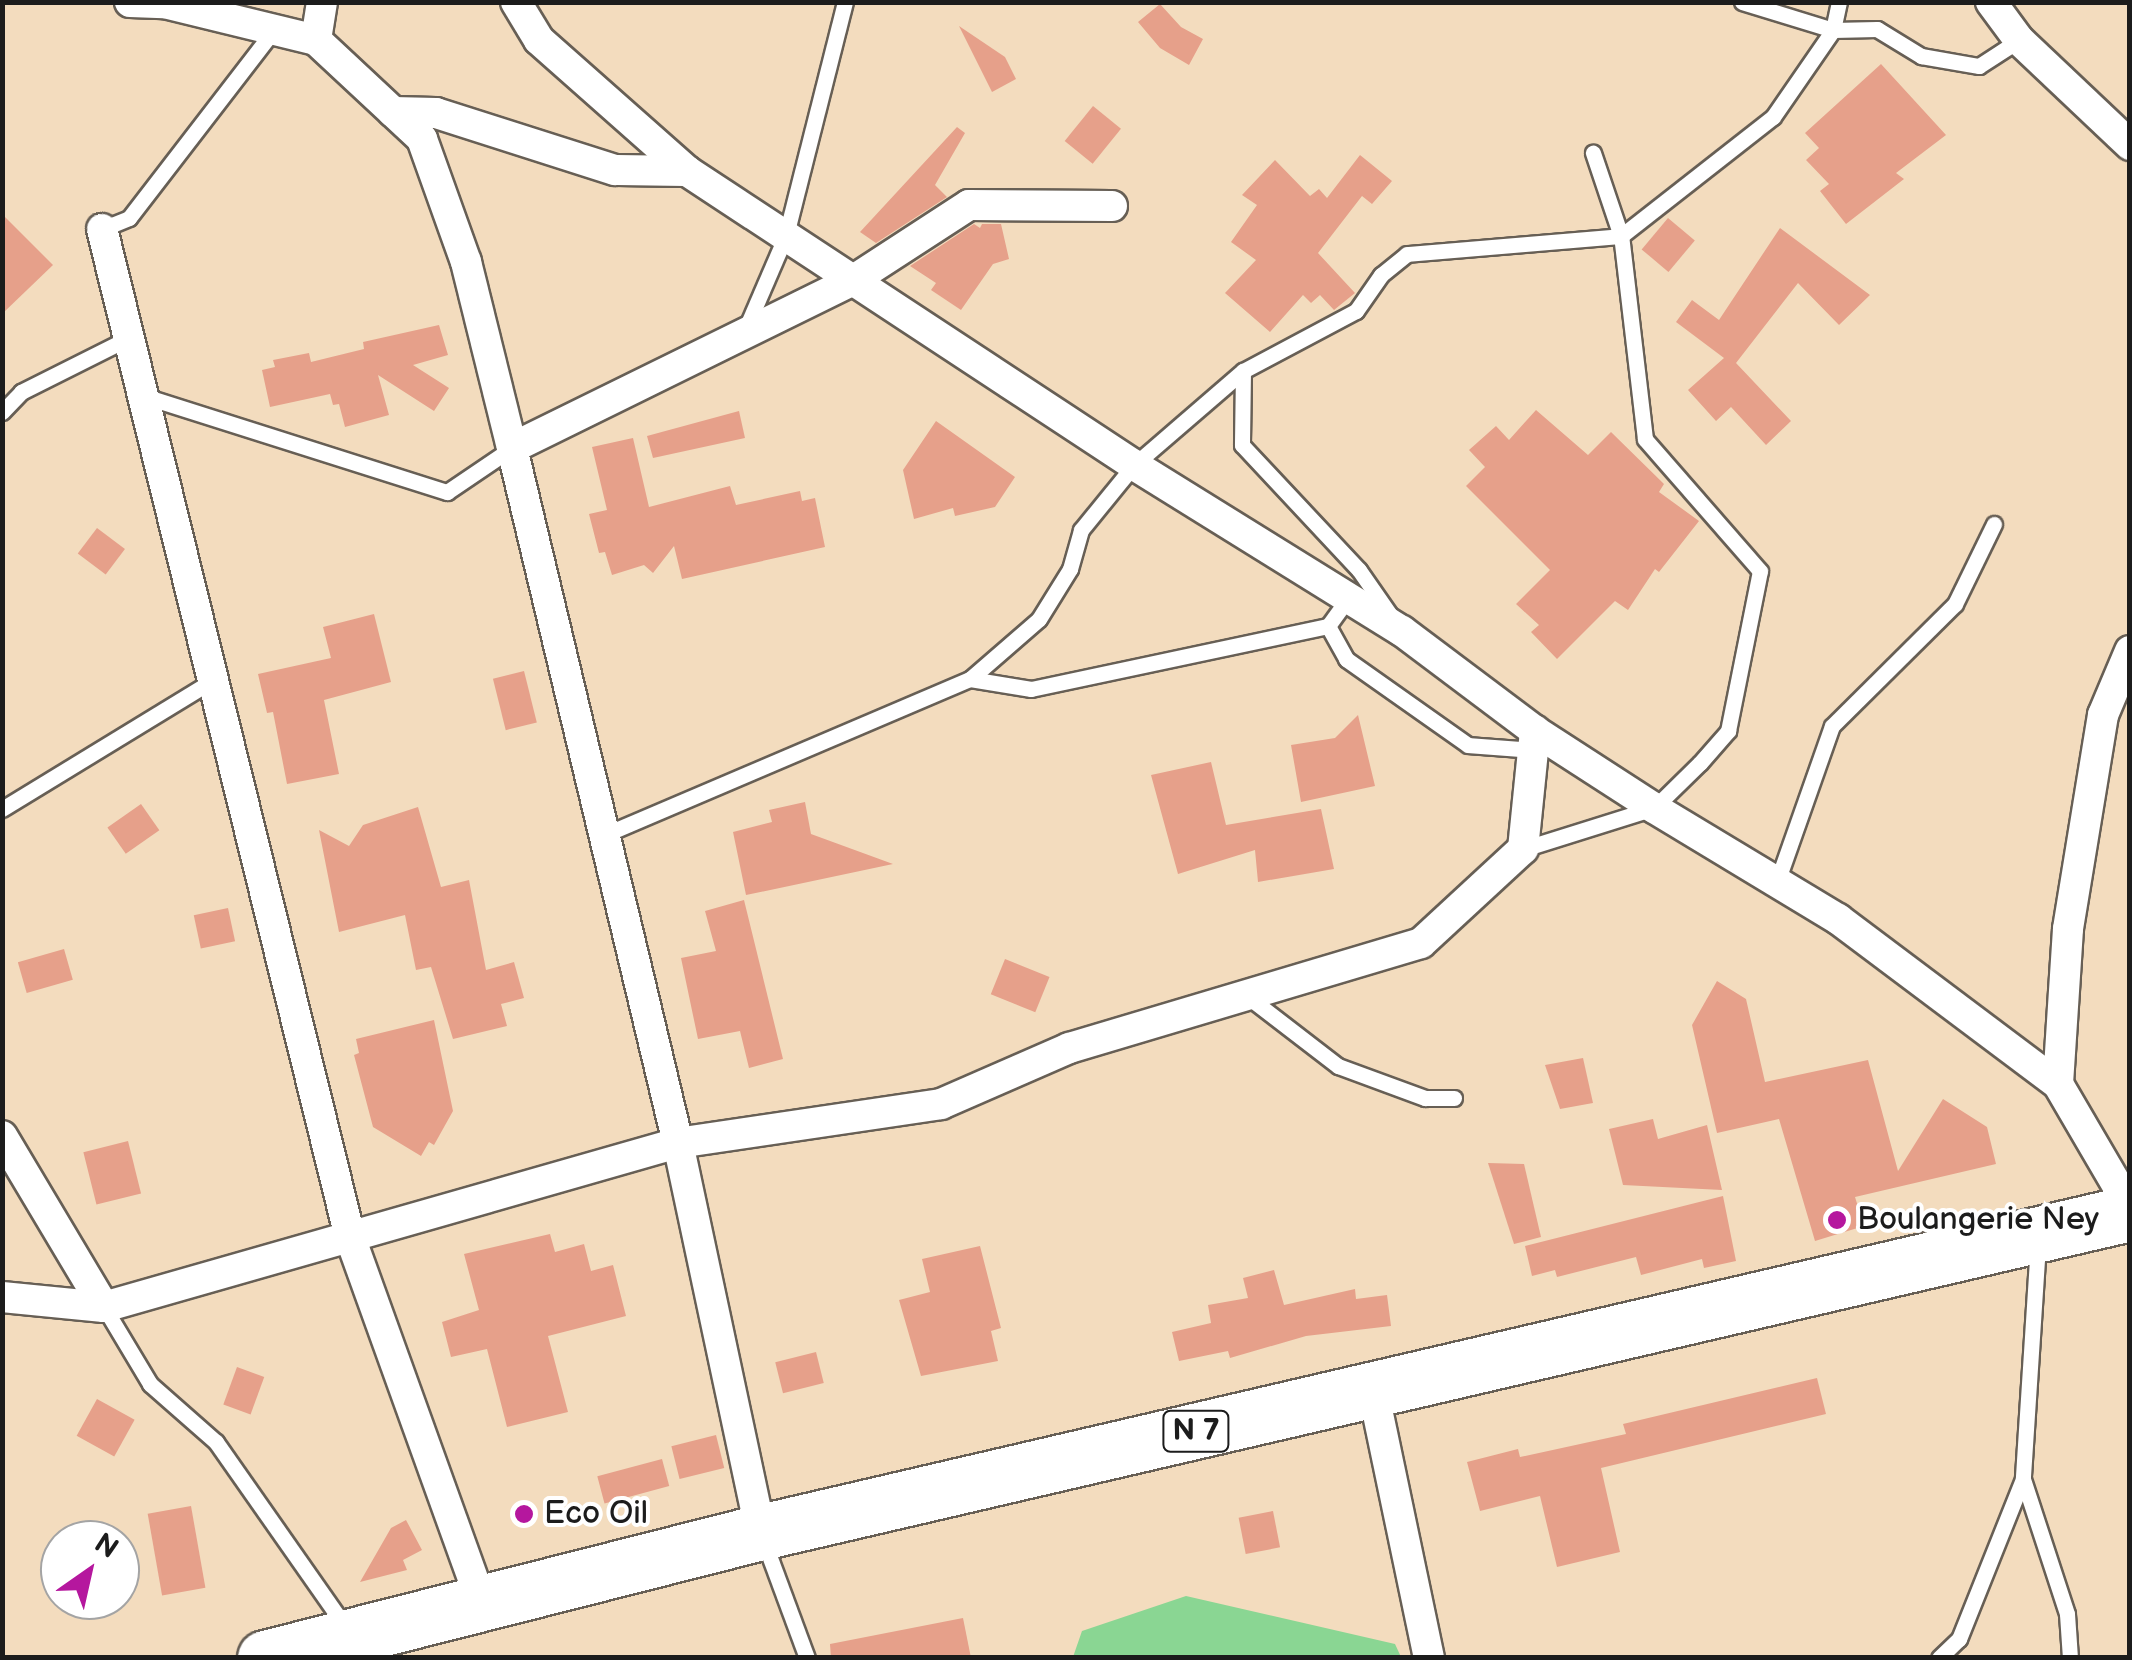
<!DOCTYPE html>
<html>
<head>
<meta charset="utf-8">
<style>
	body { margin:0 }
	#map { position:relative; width:2132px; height:1660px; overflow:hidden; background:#f3dcbe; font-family:"Balsamiq Sans",sans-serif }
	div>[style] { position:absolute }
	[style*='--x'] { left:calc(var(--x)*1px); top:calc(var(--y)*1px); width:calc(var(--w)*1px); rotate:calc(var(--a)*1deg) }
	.green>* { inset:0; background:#8ad693 }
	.building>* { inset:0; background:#e6a08a; transform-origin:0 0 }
	.roads { filter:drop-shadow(2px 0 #675f55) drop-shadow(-2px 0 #675f55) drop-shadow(0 2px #675f55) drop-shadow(0 -2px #675f55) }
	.lane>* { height:15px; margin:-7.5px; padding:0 7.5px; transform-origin:7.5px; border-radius:7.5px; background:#fff }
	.street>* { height:30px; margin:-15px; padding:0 15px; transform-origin:15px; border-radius:15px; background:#fff }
	.highway>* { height:55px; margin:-27.5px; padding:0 27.5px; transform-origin:27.5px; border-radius:27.5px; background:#fff }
	.dots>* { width:28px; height:28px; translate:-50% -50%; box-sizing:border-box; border:5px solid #fff; border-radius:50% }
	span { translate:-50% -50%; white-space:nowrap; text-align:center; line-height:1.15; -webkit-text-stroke:8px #fff; paint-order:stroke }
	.shield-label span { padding:2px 8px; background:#fff; border:2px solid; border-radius:8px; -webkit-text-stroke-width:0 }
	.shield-label { font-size:30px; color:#1c1c1c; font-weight:700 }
	.poi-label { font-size:32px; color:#1c1c1c }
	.left { translate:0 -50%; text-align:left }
	.frame { position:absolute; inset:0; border:5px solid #1c1c1c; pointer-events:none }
	.north { position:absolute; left:40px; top:1520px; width:100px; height:100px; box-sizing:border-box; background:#fff; border:2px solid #a4a4a4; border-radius:50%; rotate:34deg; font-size:28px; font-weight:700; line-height:40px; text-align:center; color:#1c1c1c }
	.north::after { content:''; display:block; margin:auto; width:35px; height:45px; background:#b5179e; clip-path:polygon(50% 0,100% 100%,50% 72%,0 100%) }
</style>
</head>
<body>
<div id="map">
	<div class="green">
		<i style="clip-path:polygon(1186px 1596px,1395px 1644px,1401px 1657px,1073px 1657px,1082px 1631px)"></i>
	</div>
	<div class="building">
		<i style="clip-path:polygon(1160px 4px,1181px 27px,1203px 39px,1189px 65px,1160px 48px,1138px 22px)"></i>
		<i style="clip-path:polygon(959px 26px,1005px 57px,1016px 79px,992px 92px)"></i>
		<i style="clip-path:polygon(1881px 64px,1946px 135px,1896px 173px,1904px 179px,1846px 224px,1820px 191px,1829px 184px,1806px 160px,1819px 148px,1805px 133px)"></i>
		<i style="left:1093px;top:106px;width:36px;height:45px;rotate:39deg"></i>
		<i style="clip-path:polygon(957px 127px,965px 133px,935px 185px,947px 197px,876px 243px,860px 232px)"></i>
		<i style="clip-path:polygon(1360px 155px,1392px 181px,1372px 204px,1362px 196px,1318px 253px,1355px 293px,1334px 310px,1320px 295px,1311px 303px,1303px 295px,1270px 332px,1225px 293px,1256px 260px,1231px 242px,1257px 205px,1242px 195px,1275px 160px,1310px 196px,1319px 189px,1327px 198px)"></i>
		<i style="clip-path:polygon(2px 214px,53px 265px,2px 314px)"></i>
		<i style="left:1668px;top:218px;width:35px;height:41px;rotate:40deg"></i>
		<i style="clip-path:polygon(974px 224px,980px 228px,982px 224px,1001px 224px,1009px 259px,993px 264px,961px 310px,931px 290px,936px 283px,910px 266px)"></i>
		<i style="clip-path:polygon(1780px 228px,1870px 295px,1839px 325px,1798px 283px,1736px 363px,1791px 421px,1766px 445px,1731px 407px,1716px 421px,1688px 390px,1724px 358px,1676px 322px,1692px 300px,1719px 320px)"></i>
		<i style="clip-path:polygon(439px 325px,448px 355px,413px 365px,449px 388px,434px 411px,378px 375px,389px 415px,345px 427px,339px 404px,333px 405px,330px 394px,270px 407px,262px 370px,275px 367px,273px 360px,309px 353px,311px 362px,364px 349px,363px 342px)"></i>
		<i style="clip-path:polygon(1536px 410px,1588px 455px,1611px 432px,1664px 484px,1659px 492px,1699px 521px,1659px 572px,1655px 569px,1628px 610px,1615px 601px,1557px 659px,1531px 632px,1539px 625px,1516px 604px,1550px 570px,1466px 486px,1485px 467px,1469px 450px,1496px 426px,1509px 440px)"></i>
		<i style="clip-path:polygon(739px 411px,745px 438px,653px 458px,647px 436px)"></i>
		<i style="clip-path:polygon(936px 421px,1015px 477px,995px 507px,955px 516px,953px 508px,914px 519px,903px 470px)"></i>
		<i style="clip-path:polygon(633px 438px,649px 507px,730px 486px,736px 505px,800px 491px,802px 501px,815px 498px,825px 547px,682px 579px,674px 546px,653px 573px,644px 565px,612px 575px,605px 552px,599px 553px,589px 514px,607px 510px,592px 447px)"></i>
		<i style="left:97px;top:528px;width:35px;height:32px;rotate:37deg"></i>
		<i style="clip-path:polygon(374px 614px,391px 682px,324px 700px,339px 774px,287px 784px,273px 712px,267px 713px,258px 674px,331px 658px,323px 627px)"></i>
		<i style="left:524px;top:671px;width:53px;height:32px;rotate:76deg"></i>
		<i style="clip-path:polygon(1358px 715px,1375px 786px,1301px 802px,1291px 745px,1335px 738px)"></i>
		<i style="clip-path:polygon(1211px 762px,1226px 825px,1321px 809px,1334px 869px,1258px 882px,1255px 850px,1178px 874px,1151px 775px)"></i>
		<i style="clip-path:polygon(805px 802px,811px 834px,893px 864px,746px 895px,733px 832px,772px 822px,769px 810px)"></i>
		<i style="left:141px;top:804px;width:32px;height:41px;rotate:55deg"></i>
		<i style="clip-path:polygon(418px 807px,441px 887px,469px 880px,486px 970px,514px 962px,524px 998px,501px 1004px,507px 1026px,453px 1039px,431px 967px,416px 970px,405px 915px,339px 932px,319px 830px,349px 846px,363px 825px)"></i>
		<i style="clip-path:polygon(744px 900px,783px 1059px,749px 1068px,740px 1031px,698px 1039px,681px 958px,716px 951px,705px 911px)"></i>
		<i style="left:228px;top:908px;width:34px;height:35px;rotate:78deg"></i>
		<i style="left:64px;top:949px;width:32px;height:48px;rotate:74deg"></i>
		<i style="left:1005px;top:959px;width:48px;height:38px;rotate:22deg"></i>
		<i style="clip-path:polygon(1717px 981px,1746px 999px,1765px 1082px,1868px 1060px,1898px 1171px,1943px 1099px,1987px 1127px,1996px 1164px,1855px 1197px,1864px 1226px,1815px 1241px,1779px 1119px,1717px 1133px,1692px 1025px)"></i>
		<i style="clip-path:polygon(434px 1020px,453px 1111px,434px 1145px,429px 1142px,421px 1156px,373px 1127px,354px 1055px,359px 1053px,356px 1039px)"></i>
		<i style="clip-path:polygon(1583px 1058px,1593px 1103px,1560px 1109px,1545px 1065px)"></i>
		<i style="clip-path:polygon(1653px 1119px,1658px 1139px,1707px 1125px,1722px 1190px,1623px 1185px,1609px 1129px)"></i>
		<i style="left:128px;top:1141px;width:54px;height:46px;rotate:76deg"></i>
		<i style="clip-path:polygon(1488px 1163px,1524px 1164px,1541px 1237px,1514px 1244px)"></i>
		<i style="clip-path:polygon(1723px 1196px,1736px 1261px,1704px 1268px,1702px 1259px,1641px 1275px,1636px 1257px,1557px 1277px,1555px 1270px,1532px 1276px,1525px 1246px)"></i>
		<i style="clip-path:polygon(550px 1234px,555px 1252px,584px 1244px,591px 1271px,613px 1265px,626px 1316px,548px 1336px,568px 1412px,507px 1427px,487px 1349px,451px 1357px,442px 1322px,479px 1310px,464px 1254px)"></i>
		<i style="clip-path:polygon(980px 1246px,1001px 1328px,991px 1331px,998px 1361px,921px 1376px,899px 1300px,930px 1292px,922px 1259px)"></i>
		<i style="clip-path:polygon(1274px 1270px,1284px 1305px,1355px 1289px,1356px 1299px,1387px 1295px,1391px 1326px,1306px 1336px,1230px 1358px,1228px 1351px,1179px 1361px,1172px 1332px,1211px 1323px,1208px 1305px,1248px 1298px,1243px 1278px)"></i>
		<i style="left:816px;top:1352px;width:32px;height:42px;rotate:76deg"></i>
		<i style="left:237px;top:1367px;width:29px;height:40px;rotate:20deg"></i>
		<i style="clip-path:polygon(1817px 1378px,1826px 1414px,1601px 1468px,1620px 1552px,1557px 1567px,1540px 1496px,1480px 1511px,1467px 1462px,1518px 1449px,1520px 1457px,1626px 1434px,1623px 1424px)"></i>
		<i style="left:97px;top:1399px;width:43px;height:42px;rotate:29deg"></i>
		<i style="left:716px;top:1435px;width:34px;height:46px;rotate:76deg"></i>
		<i style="left:662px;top:1459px;width:28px;height:67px;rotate:75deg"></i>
		<i style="left:191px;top:1506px;width:83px;height:44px;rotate:80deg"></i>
		<i style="left:1273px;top:1511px;width:37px;height:35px;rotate:79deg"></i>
		<i style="clip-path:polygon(406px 1520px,422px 1550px,403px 1560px,407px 1570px,360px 1582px,391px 1528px)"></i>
		<i style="clip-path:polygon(963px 1618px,971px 1658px,831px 1658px,830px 1644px)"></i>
	</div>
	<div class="roads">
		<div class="lane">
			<i style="--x:1742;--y:2;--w:95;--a:17.1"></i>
			<i style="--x:1833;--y:30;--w:44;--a:-1.3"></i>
			<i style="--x:1877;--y:29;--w:52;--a:31.5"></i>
			<i style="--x:1921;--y:56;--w:59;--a:9.8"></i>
			<i style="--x:1979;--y:66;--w:48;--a:-33"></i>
			<i style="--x:102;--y:229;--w:29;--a:-22"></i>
			<i style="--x:129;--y:218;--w:237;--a:-52.4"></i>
			<i style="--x:746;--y:328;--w:101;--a:-66.7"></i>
			<i style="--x:786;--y:235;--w:240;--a:-75.8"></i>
			<i style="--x:1243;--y:371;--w:74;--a:90.8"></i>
			<i style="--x:1242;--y:445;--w:171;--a:46.9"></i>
			<i style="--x:1359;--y:570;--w:56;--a:55.2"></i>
			<i style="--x:144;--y:396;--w:318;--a:17.6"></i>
			<i style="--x:447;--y:492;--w:78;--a:-34.1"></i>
			<i style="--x:2;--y:412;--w:28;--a:-46"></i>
			<i style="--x:21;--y:392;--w:121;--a:-26.6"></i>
			<i style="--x:1328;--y:626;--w:38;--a:61"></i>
			<i style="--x:1346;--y:659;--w:149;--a:35.2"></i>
			<i style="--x:1468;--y:745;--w:65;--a:4.4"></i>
			<i style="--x:970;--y:679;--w:62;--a:9.3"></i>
			<i style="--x:1031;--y:689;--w:304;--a:-12"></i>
			<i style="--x:1328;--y:626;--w:34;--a:-54"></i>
			<i style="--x:2;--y:809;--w:247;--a:-31.4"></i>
			<i style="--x:604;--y:835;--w:398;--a:-23.1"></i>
			<i style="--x:970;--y:679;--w:91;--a:-41"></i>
			<i style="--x:1039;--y:619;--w:59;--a:-58.2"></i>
			<i style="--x:1070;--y:569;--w:41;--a:-74.2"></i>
			<i style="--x:1081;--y:530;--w:84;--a:-50.8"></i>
			<i style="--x:1134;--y:465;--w:144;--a:-40.8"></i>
			<i style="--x:1243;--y:371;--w:128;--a:-28"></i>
			<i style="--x:1356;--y:311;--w:44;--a:-55.2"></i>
			<i style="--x:1381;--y:275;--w:33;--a:-39"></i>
			<i style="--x:1407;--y:254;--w:215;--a:-4.8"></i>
			<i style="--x:1621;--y:236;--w:193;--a:-38.1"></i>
			<i style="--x:1773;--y:117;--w:106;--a:-55.4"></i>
			<i style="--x:1833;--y:30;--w:29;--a:-78"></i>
			<i style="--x:1523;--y:849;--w:137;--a:-17.4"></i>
			<i style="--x:1654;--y:808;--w:64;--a:-44.4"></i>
			<i style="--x:1700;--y:763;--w:43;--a:-48.8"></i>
			<i style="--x:1728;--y:731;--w:163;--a:-78.7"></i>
			<i style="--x:1760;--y:571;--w:175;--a:-131.1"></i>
			<i style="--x:1645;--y:439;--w:204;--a:-96.7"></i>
			<i style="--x:1621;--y:236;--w:88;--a:-108.6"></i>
			<i style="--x:1777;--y:882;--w:165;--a:-70.6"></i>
			<i style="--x:1832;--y:726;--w:173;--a:-44.8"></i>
			<i style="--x:1955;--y:604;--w:89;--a:-64"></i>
			<i style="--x:1247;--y:996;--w:115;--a:37.6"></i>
			<i style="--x:1338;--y:1066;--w:93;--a:20.2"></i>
			<i style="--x:1425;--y:1098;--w:29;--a:0"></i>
			<i style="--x:2038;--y:1244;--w:235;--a:93.7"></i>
			<i style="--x:2023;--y:1479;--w:142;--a:71.9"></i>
			<i style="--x:2067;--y:1614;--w:44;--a:86.1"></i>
			<i style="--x:104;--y:1307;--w:90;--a:59.1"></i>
			<i style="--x:150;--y:1384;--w:88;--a:41.3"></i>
			<i style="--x:216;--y:1442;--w:225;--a:55"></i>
			<i style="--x:763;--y:1539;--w:127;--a:69.7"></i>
			<i style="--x:1939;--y:1658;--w:28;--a:-44"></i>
			<i style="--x:1959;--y:1639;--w:172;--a:-68.2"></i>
		</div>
		<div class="street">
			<i style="--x:130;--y:2;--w:34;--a:2"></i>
			<i style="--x:164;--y:3;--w:156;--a:13.7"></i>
			<i style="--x:316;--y:40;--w:145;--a:43"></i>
			<i style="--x:422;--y:139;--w:131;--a:70.3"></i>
			<i style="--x:466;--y:262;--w:192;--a:76.1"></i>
			<i style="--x:512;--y:448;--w:715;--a:76.57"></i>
			<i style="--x:678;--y:1143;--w:398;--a:78"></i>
			<i style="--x:516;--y:2;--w:44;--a:58.8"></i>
			<i style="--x:539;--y:40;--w:198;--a:41.5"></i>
			<i style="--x:687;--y:171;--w:535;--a:33.33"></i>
			<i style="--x:1134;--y:465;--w:315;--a:31.8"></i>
			<i style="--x:1402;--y:631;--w:166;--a:36.9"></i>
			<i style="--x:1535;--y:731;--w:142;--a:32.9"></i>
			<i style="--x:1654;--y:808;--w:215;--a:31.1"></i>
			<i style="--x:1838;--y:919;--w:275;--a:36.9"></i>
			<i style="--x:1991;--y:2;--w:47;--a:53.6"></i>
			<i style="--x:2019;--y:40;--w:153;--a:43.4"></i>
			<i style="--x:316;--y:40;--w:38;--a:-81"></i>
			<i style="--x:393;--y:112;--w:43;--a:1.3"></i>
			<i style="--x:436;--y:113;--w:188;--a:17.7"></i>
			<i style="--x:615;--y:170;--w:72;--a:0.8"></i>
			<i style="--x:102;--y:229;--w:1038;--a:76.18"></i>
			<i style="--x:350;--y:1237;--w:387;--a:70.2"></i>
			<i style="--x:512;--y:448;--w:382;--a:-26.2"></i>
			<i style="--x:855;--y:279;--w:136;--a:-33"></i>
			<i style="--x:969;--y:205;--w:143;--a:0.4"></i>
			<i style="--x:2130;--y:651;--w:69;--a:112.9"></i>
			<i style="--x:2103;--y:715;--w:217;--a:99.3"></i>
			<i style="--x:2068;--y:929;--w:155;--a:93.7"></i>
			<i style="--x:2058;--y:1084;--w:143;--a:59.7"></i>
			<i style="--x:2;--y:1136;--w:199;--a:59.2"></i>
			<i style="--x:2;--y:1297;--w:102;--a:5.6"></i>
			<i style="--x:104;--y:1307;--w:597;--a:-15.95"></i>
			<i style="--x:678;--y:1143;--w:266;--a:-8.4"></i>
			<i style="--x:941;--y:1104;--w:140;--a:-23.6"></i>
			<i style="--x:1069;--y:1048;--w:367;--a:-16.6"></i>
			<i style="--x:1421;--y:943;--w:139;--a:-42.7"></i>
			<i style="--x:1523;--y:849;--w:119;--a:-84.2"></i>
			<i style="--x:1373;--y:1390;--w:274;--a:78.2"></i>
		</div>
		<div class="highway">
			<i style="--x:265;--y:1658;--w:512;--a:-14.25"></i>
			<i style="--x:761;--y:1532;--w:1406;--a:-13.12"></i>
		</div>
	</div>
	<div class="dots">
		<i style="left:1837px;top:1220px;background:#b5179e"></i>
		<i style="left:524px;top:1514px;background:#b5179e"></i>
	</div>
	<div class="shield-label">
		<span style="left:1196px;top:1431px">N 7</span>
	</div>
	<div class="poi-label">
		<span class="left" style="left:1857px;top:1220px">Boulangerie Ney</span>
		<span class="left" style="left:544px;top:1514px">Eco Oil</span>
	</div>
	<div class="frame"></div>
	<div class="north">N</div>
</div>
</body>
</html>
